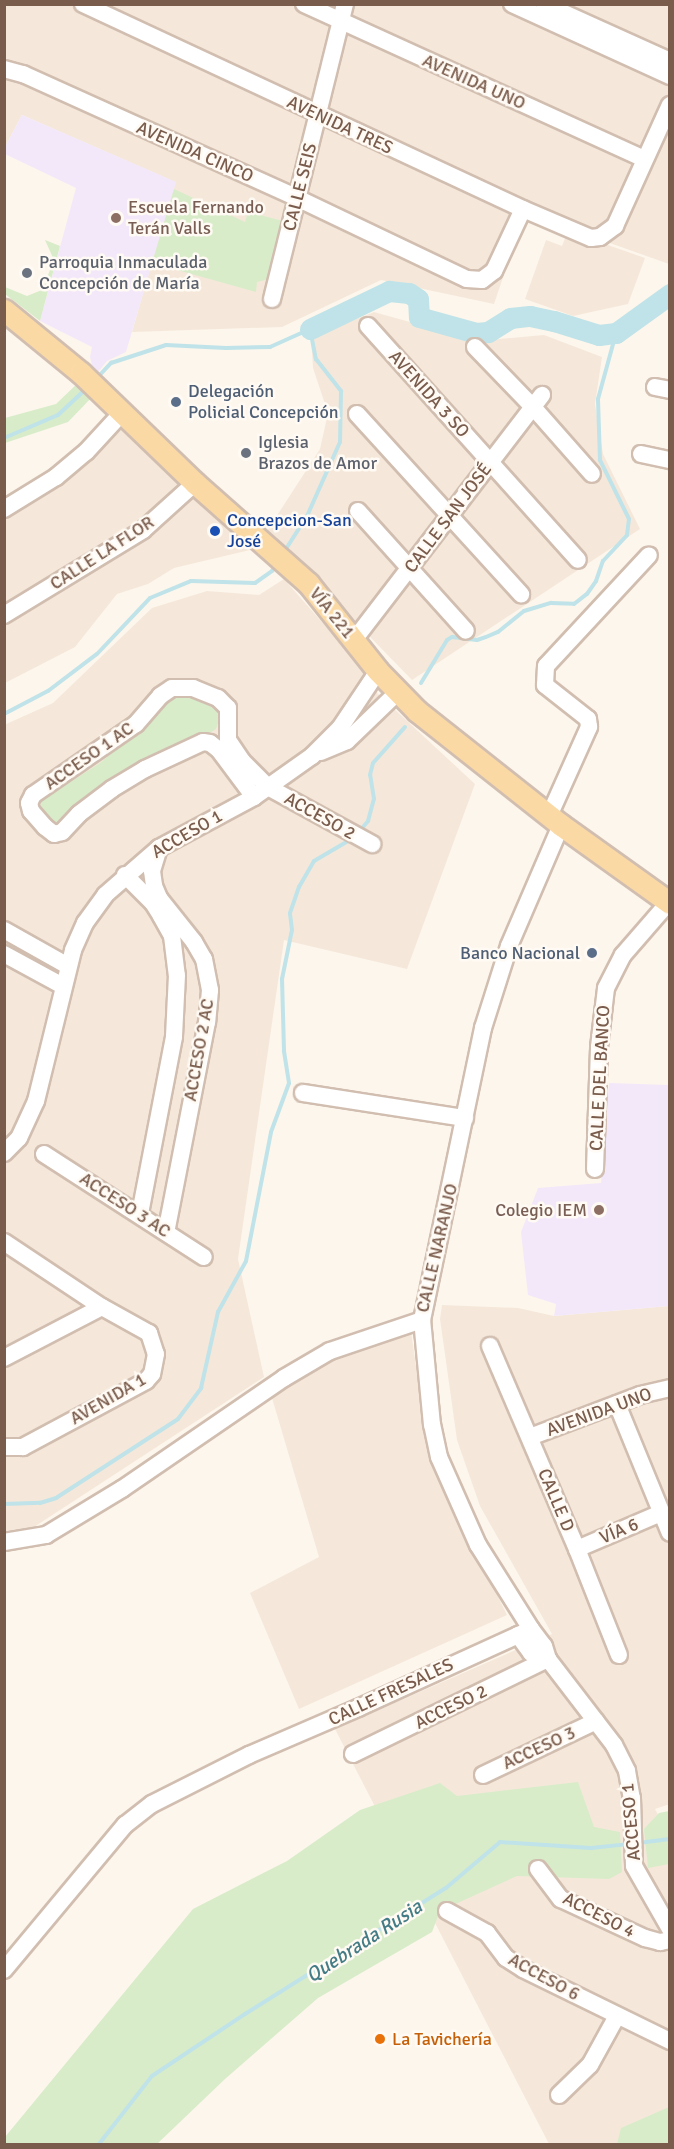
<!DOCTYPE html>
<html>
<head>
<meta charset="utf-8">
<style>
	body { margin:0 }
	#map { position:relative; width:674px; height:2149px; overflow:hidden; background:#fdf6ec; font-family:Signika,sans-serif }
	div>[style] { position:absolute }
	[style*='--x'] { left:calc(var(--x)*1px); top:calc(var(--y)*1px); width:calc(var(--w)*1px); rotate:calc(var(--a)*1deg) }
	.residential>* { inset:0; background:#f5e8da }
	.education>* { inset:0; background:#f3e8fa }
	.green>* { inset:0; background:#d8ecc9 }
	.stream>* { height:4px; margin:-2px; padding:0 2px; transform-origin:2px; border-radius:2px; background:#bfe3e8 }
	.river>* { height:21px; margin:-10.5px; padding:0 10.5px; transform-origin:10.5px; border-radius:10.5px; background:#bfe3e8 }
	.roads { filter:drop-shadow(2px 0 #d1beb0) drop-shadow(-2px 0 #d1beb0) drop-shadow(0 2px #d1beb0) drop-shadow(0 -2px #d1beb0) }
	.minor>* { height:16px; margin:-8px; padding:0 8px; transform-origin:8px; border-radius:8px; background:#fff }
	.major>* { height:21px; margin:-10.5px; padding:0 10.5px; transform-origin:10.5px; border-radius:10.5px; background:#fbd9a5 }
	.dots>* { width:16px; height:16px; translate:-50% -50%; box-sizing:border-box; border:3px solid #fffaf3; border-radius:50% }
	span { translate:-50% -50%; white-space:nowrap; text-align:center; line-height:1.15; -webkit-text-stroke:5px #fffaf3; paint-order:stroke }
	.street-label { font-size:18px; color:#7a5c4d }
	.education-label { font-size:18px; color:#785e54 }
	.left { translate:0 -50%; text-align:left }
	.right { translate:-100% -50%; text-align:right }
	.worship-label { font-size:18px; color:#5b616d }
	.service-label { font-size:18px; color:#4e5e75 }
	.transit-label { font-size:18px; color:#164399 }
	.food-label { font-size:18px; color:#c56008 }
	.water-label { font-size:20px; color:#437c86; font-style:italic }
	.frame { position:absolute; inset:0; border:6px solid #7a5c4d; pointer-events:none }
</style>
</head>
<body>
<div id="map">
	<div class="residential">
		<i style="clip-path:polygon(5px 5px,669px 5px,669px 264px,525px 213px,494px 304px,381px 280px,282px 327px,132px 332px,175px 182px,22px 115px,5px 147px)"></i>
		<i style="clip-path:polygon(568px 231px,645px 258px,628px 304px,573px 316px,525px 299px,546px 240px,562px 246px)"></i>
		<i style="clip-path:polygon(374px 312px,478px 341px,544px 335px,602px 357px,595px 404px,603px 454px,640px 529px,412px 680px,267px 531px,320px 449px,328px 413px,313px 368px,311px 337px)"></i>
		<i style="clip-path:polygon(124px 428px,250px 550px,174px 568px,148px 584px,117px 594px,75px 647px,5px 683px,5px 516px,76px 470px)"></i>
		<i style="clip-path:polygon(284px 579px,357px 662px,378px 694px,475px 784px,407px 969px,284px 940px,238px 1259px,264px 1377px,34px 1527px,5px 1531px,4px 725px,53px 703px,152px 608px,207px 591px,259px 595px)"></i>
		<i style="clip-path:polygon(442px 1305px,518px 1308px,554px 1316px,669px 1306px,670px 1804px,655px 1809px,670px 1836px,669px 2144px,549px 2144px,335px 1729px,552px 1634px,480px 1506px,457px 1440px,440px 1319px)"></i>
		<i style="clip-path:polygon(410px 1324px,429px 1457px,507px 1615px,299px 1709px,250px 1593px,319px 1557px,272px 1398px,291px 1381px)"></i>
	</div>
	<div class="education">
		<i style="clip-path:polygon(22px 115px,176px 182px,126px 352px,107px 361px,95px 376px,90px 357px,92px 347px,40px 321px,76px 188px,5px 154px,5px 147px)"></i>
		<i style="clip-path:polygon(609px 1083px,669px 1085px,669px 1306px,554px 1316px,556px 1304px,528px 1295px,521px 1232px,538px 1188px,601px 1183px)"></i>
	</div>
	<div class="green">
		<i style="clip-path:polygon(174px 189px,245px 222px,248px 212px,283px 221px,269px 279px,257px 282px,256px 292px,152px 263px)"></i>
		<i style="clip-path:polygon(45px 240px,60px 246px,40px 321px,5px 294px,5px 287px,27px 296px,42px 290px,54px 260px)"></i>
		<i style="clip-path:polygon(80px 381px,94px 395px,68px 422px,5px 443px,5px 418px,56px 404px)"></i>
		<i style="clip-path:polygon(180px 694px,204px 696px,218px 708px,220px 718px,216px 729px,52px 827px,39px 812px,41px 801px,100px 763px,145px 726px,169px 697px)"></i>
		<i style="clip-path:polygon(578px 1782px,594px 1827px,620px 1832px,622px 1872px,609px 1879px,517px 1876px,440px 1911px,432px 1932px,318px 1998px,225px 2079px,157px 2144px,5px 2144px,5px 2137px,193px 1909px,287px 1861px,360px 1810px,440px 1783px,457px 1796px)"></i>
		<i style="clip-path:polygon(669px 1811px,669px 1864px,648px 1868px,644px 1829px,659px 1813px)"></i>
		<i style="clip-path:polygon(669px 2107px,669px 2144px,617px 2144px,621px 2128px)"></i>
	</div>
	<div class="stream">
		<i style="--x:97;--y:378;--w:21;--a:-47"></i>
		<i style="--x:111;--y:363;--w:58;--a:-18.1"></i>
		<i style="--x:166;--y:345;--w:60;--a:2.9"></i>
		<i style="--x:226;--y:348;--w:44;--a:-1.3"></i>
		<i style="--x:270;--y:347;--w:44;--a:-24.2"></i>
		<i style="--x:310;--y:329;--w:31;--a:79"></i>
		<i style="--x:316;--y:359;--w:41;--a:52"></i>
		<i style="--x:341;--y:391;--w:51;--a:91.1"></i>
		<i style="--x:340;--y:442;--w:81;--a:114"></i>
		<i style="--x:307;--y:516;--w:43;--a:122.6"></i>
		<i style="--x:4;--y:438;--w:59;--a:-23.1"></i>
		<i style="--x:58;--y:415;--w:40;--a:-43"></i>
		<i style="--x:421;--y:683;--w:50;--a:-58.8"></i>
		<i style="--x:447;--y:640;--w:6;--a:-31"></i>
		<i style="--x:452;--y:637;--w:25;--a:7"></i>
		<i style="--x:477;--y:640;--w:9;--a:-18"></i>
		<i style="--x:486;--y:637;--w:13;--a:-23"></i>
		<i style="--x:498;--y:632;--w:33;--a:-39"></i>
		<i style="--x:524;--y:611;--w:28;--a:-17"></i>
		<i style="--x:551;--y:603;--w:23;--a:2"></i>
		<i style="--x:574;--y:604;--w:16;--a:-38"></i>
		<i style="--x:587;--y:594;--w:16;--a:-55"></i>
		<i style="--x:596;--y:581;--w:21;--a:-71"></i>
		<i style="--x:603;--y:561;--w:35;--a:-47"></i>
		<i style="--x:627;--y:535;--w:16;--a:-83"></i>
		<i style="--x:629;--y:519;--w:66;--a:-116.2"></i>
		<i style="--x:600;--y:460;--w:61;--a:-91.9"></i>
		<i style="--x:598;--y:399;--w:68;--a:-74.7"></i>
		<i style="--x:4;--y:714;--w:50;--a:-27.6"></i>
		<i style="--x:48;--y:691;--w:61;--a:-37.1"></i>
		<i style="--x:97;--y:654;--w:77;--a:-46.6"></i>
		<i style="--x:150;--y:598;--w:44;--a:-22.5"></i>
		<i style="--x:191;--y:581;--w:64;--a:1.8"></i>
		<i style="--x:255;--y:583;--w:21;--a:-35"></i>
		<i style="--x:272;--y:571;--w:9;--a:-58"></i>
		<i style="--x:358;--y:833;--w:16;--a:-50"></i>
		<i style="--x:368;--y:821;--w:23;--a:-75"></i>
		<i style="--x:374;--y:799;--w:24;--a:-99"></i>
		<i style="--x:370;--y:775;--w:12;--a:-76"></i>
		<i style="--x:373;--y:763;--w:48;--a:-48.4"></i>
		<i style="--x:4;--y:1504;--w:36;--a:-2"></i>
		<i style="--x:40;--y:1503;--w:17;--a:-17"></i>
		<i style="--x:56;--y:1498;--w:145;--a:-32.9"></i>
		<i style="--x:178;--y:1419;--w:39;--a:-53"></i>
		<i style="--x:201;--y:1388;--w:78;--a:-77.4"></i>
		<i style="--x:218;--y:1312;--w:58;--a:-61.2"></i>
		<i style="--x:246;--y:1261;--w:131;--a:-79"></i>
		<i style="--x:271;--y:1132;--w:52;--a:-69.8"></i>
		<i style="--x:289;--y:1083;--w:33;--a:-99"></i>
		<i style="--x:284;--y:1050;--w:71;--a:-91.6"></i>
		<i style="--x:282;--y:979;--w:50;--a:-78.5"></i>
		<i style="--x:292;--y:930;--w:17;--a:-97"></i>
		<i style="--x:290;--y:913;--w:28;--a:-71"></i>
		<i style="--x:299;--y:887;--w:30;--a:-60"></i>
		<i style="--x:314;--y:861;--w:45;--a:-30.5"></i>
		<i style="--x:638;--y:1843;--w:32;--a:-7"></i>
		<i style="--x:99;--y:2144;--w:86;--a:-52.1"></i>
		<i style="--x:152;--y:2076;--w:112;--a:-33.7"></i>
		<i style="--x:245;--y:2014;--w:237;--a:-32.1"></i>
		<i style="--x:446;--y:1888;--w:71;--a:-40.4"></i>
		<i style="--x:500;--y:1842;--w:91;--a:3.8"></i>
		<i style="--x:591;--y:1848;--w:37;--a:-6"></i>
	</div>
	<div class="river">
		<i style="--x:310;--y:329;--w:88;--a:-25.7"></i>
		<i style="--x:389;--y:291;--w:20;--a:6"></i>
		<i style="--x:409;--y:293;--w:11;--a:34"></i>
		<i style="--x:418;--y:299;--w:18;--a:87"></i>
		<i style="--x:419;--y:317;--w:59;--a:15.7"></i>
		<i style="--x:476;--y:333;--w:12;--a:-5"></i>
		<i style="--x:488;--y:332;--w:26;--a:-32"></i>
		<i style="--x:510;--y:318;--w:20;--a:-6"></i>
		<i style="--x:530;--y:316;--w:25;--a:12"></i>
		<i style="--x:554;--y:321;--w:47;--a:17.3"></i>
		<i style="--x:599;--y:335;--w:17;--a:-7"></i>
		<i style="--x:616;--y:333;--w:67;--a:-35.8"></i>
	</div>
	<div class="roads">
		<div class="minor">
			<i style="--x:83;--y:4;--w:485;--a:25"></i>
			<i style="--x:523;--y:209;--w:74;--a:23.1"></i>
			<i style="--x:591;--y:238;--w:9;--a:-6"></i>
			<i style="--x:600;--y:237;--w:19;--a:-36"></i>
			<i style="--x:615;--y:226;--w:133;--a:-65.6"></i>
			<i style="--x:304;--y:4;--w:374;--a:24.5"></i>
			<i style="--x:512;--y:4;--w:174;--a:24.5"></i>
			<i style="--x:544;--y:4;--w:138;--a:24.3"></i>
			<i style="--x:4;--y:69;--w:20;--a:15"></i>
			<i style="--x:23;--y:74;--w:301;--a:24.3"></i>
			<i style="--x:297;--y:198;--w:188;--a:25.5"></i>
			<i style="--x:467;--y:279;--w:15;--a:4"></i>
			<i style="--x:482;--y:280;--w:15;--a:-37"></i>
			<i style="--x:494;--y:271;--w:68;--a:-64.9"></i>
			<i style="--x:272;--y:299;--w:304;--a:-76.1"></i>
			<i style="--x:368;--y:326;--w:314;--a:48.1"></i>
			<i style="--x:475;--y:347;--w:83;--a:46"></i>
			<i style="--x:533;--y:407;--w:89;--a:48.6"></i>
			<i style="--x:655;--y:387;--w:15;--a:11"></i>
			<i style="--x:357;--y:414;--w:244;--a:47.7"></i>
			<i style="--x:641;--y:454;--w:30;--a:12"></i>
			<i style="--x:4;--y:509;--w:61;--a:-31.6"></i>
			<i style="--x:56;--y:477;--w:39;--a:-40"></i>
			<i style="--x:86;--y:452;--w:52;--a:-47.4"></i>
			<i style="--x:358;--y:511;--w:161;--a:48"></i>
			<i style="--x:4;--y:615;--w:163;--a:-31.4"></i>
			<i style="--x:143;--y:530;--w:70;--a:-42.1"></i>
			<i style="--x:354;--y:640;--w:309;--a:-52.5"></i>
			<i style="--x:321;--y:752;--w:28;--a:-23"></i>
			<i style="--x:347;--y:741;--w:71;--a:-43.9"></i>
			<i style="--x:254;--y:797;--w:59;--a:-126.7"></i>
			<i style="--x:219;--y:750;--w:11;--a:-142"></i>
			<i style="--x:210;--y:743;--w:7;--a:-172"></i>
			<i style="--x:203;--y:742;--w:64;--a:155"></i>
			<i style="--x:145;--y:769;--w:39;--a:149"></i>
			<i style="--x:112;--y:789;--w:41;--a:142.9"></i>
			<i style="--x:79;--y:814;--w:25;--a:133"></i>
			<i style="--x:62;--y:832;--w:8;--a:166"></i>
			<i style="--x:54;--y:834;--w:11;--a:-142"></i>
			<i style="--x:45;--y:827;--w:21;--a:-131"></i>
			<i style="--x:31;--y:811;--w:8;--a:-104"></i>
			<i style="--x:29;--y:803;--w:9;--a:-63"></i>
			<i style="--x:33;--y:795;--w:125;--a:-34.6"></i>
			<i style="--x:136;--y:724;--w:37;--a:-49"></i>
			<i style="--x:160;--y:696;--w:14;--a:-34"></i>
			<i style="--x:172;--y:688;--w:21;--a:0"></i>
			<i style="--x:193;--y:688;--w:27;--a:22"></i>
			<i style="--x:218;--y:698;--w:14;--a:45"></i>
			<i style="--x:228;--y:708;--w:32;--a:90"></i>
			<i style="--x:228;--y:740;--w:25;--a:56"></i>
			<i style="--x:242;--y:761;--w:37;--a:45"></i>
			<i style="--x:268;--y:787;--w:119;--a:28.7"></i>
			<i style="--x:549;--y:816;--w:98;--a:-65.8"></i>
			<i style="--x:589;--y:727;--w:8;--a:-97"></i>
			<i style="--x:588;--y:719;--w:55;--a:-141.7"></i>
			<i style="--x:545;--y:685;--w:19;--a:-87"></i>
			<i style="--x:546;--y:666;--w:151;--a:-47.1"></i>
			<i style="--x:159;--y:848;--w:24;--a:107"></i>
			<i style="--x:152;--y:871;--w:15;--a:82"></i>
			<i style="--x:154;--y:886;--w:13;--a:67"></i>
			<i style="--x:159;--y:898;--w:56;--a:51.5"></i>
			<i style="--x:194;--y:942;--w:20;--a:60"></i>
			<i style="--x:204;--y:959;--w:32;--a:79"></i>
			<i style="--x:210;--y:990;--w:32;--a:95"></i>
			<i style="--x:207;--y:1022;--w:214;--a:101"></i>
			<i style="--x:125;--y:875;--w:40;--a:45"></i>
			<i style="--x:153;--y:903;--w:15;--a:58"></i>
			<i style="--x:161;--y:916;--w:23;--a:61"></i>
			<i style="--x:172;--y:936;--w:39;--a:83"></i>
			<i style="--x:177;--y:975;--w:62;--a:92.8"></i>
			<i style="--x:174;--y:1037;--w:179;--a:100.9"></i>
			<i style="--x:4;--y:930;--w:73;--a:29.4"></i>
			<i style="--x:4;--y:954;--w:67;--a:28.5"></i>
			<i style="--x:303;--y:1093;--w:164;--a:8.8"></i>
			<i style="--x:4;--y:1153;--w:21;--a:-45"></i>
			<i style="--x:19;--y:1138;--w:41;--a:-65.3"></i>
			<i style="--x:36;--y:1101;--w:155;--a:-76.2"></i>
			<i style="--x:73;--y:950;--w:30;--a:-66"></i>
			<i style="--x:85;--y:923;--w:34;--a:-54"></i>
			<i style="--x:105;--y:895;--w:72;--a:-41"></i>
			<i style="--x:159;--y:848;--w:108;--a:-28.2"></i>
			<i style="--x:254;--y:797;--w:71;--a:-35.3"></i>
			<i style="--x:312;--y:756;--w:40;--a:-45"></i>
			<i style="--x:340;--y:728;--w:69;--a:-56.3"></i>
			<i style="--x:44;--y:1154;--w:190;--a:32.8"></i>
			<i style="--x:595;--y:1169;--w:122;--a:-88.1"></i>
			<i style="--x:599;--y:1047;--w:59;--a:-83.2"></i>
			<i style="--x:606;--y:988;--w:37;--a:-63"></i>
			<i style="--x:623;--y:955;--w:72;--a:-49"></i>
			<i style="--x:4;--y:1242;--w:118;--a:33.6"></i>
			<i style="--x:102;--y:1307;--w:54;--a:29"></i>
			<i style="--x:149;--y:1333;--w:22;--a:72"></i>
			<i style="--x:156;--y:1354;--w:20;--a:101"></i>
			<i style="--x:152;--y:1374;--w:9;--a:131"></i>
			<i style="--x:146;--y:1381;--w:140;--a:151.8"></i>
			<i style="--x:23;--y:1447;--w:19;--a:180"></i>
			<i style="--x:490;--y:1346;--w:221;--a:66.8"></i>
			<i style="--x:577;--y:1549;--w:114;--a:68.4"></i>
			<i style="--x:4;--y:1358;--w:110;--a:-27.5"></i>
			<i style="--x:617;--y:1404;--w:139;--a:67.7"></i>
			<i style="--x:530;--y:1437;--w:118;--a:-20.9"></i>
			<i style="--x:640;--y:1395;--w:31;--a:-13"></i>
			<i style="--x:4;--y:1542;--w:43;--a:-9.5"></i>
			<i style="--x:46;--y:1535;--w:89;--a:-31.2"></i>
			<i style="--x:122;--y:1489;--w:196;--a:-34.4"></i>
			<i style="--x:284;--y:1378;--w:53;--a:-30.4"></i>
			<i style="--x:330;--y:1351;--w:97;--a:-18.6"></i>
			<i style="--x:577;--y:1549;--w:91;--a:-23.2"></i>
			<i style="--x:531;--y:1629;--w:21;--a:53"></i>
			<i style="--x:544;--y:1646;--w:14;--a:73"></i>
			<i style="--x:548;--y:1659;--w:108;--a:52.5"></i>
			<i style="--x:614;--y:1745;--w:29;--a:63"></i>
			<i style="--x:627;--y:1771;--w:27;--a:80"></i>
			<i style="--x:632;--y:1798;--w:68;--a:88.3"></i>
			<i style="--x:634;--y:1866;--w:73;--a:60.3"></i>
			<i style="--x:518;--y:1635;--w:22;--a:54"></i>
			<i style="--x:531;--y:1653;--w:18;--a:19"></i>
			<i style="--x:353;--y:1754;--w:217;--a:-26"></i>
			<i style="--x:483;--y:1775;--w:125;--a:-25.5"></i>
			<i style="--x:538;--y:1869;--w:38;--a:53"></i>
			<i style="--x:561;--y:1899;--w:93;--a:24.9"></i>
			<i style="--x:645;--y:1938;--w:16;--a:15"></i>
			<i style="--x:660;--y:1942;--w:10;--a:-11"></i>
			<i style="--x:447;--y:1911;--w:46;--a:28.8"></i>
			<i style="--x:487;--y:1933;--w:31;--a:53"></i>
			<i style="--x:506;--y:1958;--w:20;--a:33"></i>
			<i style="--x:523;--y:1969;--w:164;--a:26.1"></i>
			<i style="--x:4;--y:1970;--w:189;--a:-50.2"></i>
			<i style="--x:125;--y:1825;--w:34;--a:-38"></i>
			<i style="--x:152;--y:1804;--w:109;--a:-26.8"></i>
			<i style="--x:249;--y:1755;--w:119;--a:-23.3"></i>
			<i style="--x:358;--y:1708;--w:190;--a:-24.5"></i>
			<i style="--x:531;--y:1629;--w:99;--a:-122.2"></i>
			<i style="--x:478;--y:1545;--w:96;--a:-113.9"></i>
			<i style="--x:439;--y:1457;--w:33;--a:-102"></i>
			<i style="--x:432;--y:1425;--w:105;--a:-95.4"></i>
			<i style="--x:422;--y:1320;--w:298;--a:-78.2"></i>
			<i style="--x:483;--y:1028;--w:86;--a:-72.4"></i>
			<i style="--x:509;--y:946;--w:132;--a:-66.7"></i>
			<i style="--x:559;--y:2095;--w:43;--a:-44.1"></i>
			<i style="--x:590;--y:2065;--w:56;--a:-61.1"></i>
		</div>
		<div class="major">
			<i style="--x:4;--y:310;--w:99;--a:39.3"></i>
			<i style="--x:81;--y:373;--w:158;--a:44"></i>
			<i style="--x:195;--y:483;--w:151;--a:41.5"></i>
			<i style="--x:308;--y:583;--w:112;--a:51.5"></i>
			<i style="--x:378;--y:671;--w:56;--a:45.7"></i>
			<i style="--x:417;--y:711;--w:184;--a:38.4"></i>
			<i style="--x:561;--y:825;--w:134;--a:35.6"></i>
		</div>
	</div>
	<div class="dots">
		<i style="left:116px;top:218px;background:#8d6e63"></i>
		<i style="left:27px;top:273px;background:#6b7280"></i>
		<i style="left:176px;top:402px;background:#5c6f8a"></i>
		<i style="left:246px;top:453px;background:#6b7280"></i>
		<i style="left:215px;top:531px;background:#1a4fb4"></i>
		<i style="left:592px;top:953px;background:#5c6f8a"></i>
		<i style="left:599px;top:1210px;background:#8d6e63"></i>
		<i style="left:380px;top:2039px;background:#e8710a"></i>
	</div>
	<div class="street-label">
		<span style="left:474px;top:82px;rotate:24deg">AVENIDA UNO</span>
		<span style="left:340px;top:125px;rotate:25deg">AVENIDA TRES</span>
		<span style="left:195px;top:152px;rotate:24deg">AVENIDA CINCO</span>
		<span style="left:300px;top:187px;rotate:-76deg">CALLE SEIS</span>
		<span style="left:429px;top:394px;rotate:48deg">AVENIDA 3 SO</span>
		<span style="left:448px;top:518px;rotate:-53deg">CALLE SAN JOSÉ</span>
		<span style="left:102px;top:553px;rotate:-33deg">CALLE LA FLOR</span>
		<span style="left:332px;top:613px;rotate:51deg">VÍA 221</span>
		<span style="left:89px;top:756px;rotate:-35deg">ACCESO 1 AC</span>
		<span style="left:320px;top:816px;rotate:29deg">ACCESO 2</span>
		<span style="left:187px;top:834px;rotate:-30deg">ACCESO 1</span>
		<span style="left:199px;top:1050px;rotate:-80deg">ACCESO 2 AC</span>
		<span style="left:600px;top:1078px;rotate:-87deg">CALLE DEL BANCO</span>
		<span style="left:125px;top:1205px;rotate:33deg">ACCESO 3 AC</span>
		<span style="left:437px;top:1248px;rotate:-77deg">CALLE NARANJO</span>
		<span style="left:108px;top:1399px;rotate:-30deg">AVENIDA 1</span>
		<span style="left:599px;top:1412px;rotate:-20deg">AVENIDA UNO</span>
		<span style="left:556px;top:1500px;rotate:67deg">CALLE D</span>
		<span style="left:619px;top:1531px;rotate:-23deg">VÍA 6</span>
		<span style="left:391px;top:1692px;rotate:-25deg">CALLE FRESALES</span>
		<span style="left:451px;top:1707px;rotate:-26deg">ACCESO 2</span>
		<span style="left:539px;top:1748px;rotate:-25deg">ACCESO 3</span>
		<span style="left:631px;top:1822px;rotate:-95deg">ACCESO 1</span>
		<span style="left:599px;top:1915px;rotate:27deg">ACCESO 4</span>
		<span style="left:544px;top:1977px;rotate:29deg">ACCESO 6</span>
	</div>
	<div class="education-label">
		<span class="left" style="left:128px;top:218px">Escuela Fernando<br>Terán Valls</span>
		<span class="right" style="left:587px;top:1210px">Colegio IEM</span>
	</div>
	<div class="worship-label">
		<span class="left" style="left:39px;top:273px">Parroquia Inmaculada<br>Concepción de María</span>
		<span class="left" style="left:258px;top:453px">Iglesia<br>Brazos de Amor</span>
	</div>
	<div class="service-label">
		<span class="left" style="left:188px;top:402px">Delegación<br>Policial Concepción</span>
		<span class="right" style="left:580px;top:953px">Banco Nacional</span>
	</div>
	<div class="transit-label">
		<span class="left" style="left:227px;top:531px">Concepcion-San<br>José</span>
	</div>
	<div class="food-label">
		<span class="left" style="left:392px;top:2039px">La Tavichería</span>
	</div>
	<div class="water-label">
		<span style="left:364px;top:1941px;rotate:-33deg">Quebrada Rusia</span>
	</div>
	<div class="frame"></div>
</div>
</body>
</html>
